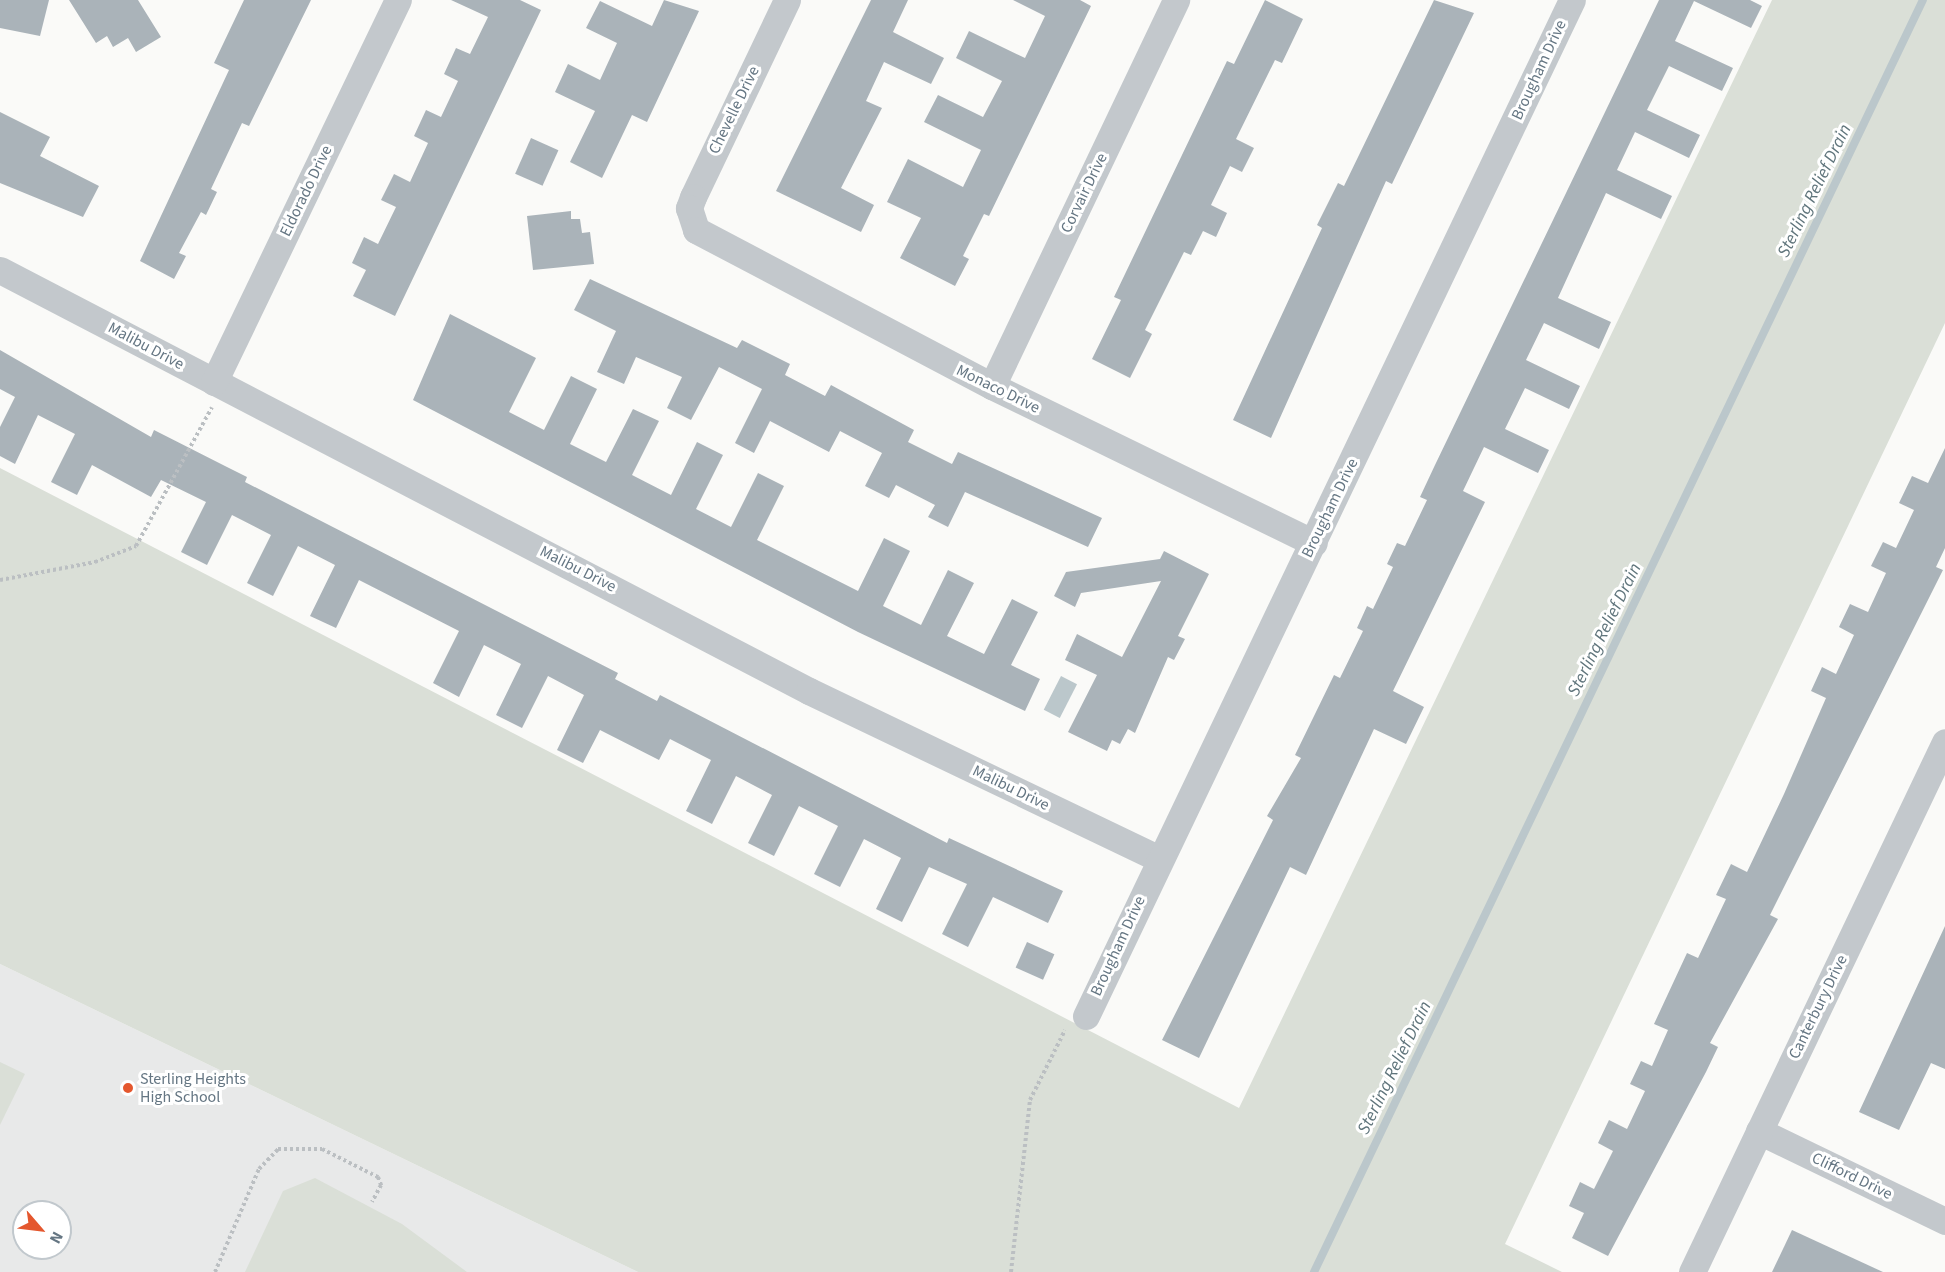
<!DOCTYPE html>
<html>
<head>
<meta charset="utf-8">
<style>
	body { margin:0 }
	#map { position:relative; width:1945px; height:1272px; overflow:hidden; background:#fafaf8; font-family:"Source Sans 3",sans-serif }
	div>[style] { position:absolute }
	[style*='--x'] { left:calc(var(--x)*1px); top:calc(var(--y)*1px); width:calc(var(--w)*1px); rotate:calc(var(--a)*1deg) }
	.built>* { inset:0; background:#e8e9e9 }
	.green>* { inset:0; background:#dadfd7 }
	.water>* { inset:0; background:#bbc7cb; transform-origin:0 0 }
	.stream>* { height:8px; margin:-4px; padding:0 4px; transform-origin:4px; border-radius:4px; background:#bbc7cb }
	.building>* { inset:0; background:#aab3b9; transform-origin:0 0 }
	.path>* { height:4px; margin-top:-2px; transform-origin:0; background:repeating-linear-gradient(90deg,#bbbfc2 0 3px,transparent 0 6px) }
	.minor>* { height:27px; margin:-13.5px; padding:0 13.5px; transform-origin:13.5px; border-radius:13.5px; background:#c3c8cc }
	.dots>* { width:16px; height:16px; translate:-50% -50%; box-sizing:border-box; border:3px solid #fff; border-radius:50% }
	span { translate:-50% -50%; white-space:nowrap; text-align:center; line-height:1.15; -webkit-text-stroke:6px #fff; paint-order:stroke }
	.street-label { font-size:16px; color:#657683 }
	.poi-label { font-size:16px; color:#657683 }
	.left { translate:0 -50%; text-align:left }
	.water-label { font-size:18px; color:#60757c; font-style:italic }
	.north { position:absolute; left:12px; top:1200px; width:60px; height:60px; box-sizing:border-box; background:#fff; border:2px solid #c1c8cd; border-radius:50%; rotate:118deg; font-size:16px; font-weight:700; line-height:24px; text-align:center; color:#657683 }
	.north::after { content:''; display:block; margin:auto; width:21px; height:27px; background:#e4572e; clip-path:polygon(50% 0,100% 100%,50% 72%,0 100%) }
</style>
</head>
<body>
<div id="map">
	<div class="built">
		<i style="clip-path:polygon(evenodd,0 964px,638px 1272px,0 1272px,0 964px,24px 1212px,60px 1212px,60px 1248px,24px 1248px,24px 1212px)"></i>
	</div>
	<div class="green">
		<i style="clip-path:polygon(1772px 0,1945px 0,1945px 323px,1505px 1244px,1562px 1272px,638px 1272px,0 964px,0 468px,1239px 1108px)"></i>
		<i style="clip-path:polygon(0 1062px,25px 1074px,0 1125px)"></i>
		<i style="clip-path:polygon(315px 1178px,402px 1224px,467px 1272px,245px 1272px,283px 1191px)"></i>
	</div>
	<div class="water">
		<i style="left:1061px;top:676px;width:18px;height:38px;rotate:27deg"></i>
	</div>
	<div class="stream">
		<i style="--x:1314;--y:1272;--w:1410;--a:-64.42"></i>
	</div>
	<div class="building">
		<i style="clip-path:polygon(0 0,49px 0,40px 36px,0 28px)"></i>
		<i style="clip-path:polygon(69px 0,138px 0,161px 37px,136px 52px,128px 38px,113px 47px,107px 36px,96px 43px)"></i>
		<i style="clip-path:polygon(244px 0,311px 0,249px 126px,242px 123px,211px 189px,217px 192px,206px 215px,201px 212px,179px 253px,186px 256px,174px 279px,140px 261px,229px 70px,214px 63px)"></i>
		<i style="clip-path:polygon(451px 0,520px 0,541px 10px,395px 316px,353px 296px,366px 270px,352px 263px,364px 237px,378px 244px,396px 207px,381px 200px,394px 174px,410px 182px,428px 143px,414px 136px,426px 110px,441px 117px,458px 81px,444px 74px,456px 48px,470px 54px,488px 17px)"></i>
		<i style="clip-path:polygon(664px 0,699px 11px,647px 122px,632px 115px,602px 178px,570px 162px,595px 111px,555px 92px,568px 64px,600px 80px,617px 43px,586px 28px,600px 1px,652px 26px)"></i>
		<i style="clip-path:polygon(871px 0,908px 0,893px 32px,944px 58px,931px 84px,884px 62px,866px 101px,882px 108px,841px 188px,874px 205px,861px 232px,776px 191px)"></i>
		<i style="clip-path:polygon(1013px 0,1080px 0,1091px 6px,989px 216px,984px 214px,963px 256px,969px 259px,955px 286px,900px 258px,921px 218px,887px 202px,908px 159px,963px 187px,981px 150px,924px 122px,938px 95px,983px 117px,1002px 81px,956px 58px,969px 31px,1025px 58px,1045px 16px)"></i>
		<i style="clip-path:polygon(1265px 0,1303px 19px,1282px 63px,1275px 60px,1236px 139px,1254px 148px,1242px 172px,1230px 166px,1211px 205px,1227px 213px,1216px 237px,1203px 231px,1191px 255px,1184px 252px,1145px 330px,1152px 334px,1130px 378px,1092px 359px,1121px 300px,1114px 297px,1227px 61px,1234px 64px)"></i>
		<i style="clip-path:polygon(1434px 0,1474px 13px,1392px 184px,1386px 181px,1271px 438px,1233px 420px,1322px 228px,1317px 225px,1338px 183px,1344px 186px)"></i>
		<i style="clip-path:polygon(1659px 0,1750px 0,1762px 6px,1751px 28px,1694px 1px,1675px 41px,1733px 68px,1722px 91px,1669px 66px,1647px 110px,1700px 135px,1689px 158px,1635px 132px,1617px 170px,1672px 196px,1661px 219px,1606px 193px,1558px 298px,1611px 322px,1599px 349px,1544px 323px,1526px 360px,1580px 386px,1569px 409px,1525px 388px,1505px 429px,1549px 450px,1538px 473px,1484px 447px,1463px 491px,1485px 502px,1393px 691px,1424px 707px,1406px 744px,1374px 729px,1306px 875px,1290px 867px,1199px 1058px,1162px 1040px,1273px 820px,1267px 816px,1301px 758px,1295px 755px,1334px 675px,1340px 678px,1363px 631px,1357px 628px,1367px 606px,1373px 609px,1393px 567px,1387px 564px,1397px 543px,1405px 546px,1427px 500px,1420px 497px,1435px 465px)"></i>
		<i style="clip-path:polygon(0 112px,50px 137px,40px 156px,99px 186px,83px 217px,0 183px)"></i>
		<i style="left:531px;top:138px;width:30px;height:39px;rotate:24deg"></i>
		<i style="clip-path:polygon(571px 211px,571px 219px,580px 219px,582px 233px,590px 232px,594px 264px,533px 270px,527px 216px)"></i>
		<i style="clip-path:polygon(590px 279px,737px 348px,742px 340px,790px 364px,785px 375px,825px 396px,831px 385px,914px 430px,908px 442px,952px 464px,958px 452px,1102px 518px,1088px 547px,965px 492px,948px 527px,928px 517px,935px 505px,896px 485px,889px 498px,865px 486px,882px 453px,840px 431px,829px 452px,770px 421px,754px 453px,735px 443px,762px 389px,719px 367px,691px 420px,667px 408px,682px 377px,636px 357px,624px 384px,597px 372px,616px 331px,574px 310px)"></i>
		<i style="clip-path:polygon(450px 314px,536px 358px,509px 412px,544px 430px,571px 376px,597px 389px,570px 444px,606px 462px,633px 409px,659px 421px,632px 475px,671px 495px,697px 442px,723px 455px,696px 509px,731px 527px,758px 473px,784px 486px,757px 540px,858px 591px,884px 538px,910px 551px,883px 606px,921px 625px,948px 570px,974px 583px,947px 636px,984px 654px,1012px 599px,1038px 612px,1011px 665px,1040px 679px,1025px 711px,858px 632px,413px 400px)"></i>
		<i style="clip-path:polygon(0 350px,151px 437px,154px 430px,225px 466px,247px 477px,245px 482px,618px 673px,615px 679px,657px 701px,660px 695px,947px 843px,949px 838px,1063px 891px,1048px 923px,993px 897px,968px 947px,942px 934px,967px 884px,929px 867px,902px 922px,876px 909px,901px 858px,864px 839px,840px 887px,814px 874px,838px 826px,799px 806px,774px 856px,748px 843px,772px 795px,736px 776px,712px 824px,686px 811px,711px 760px,670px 739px,659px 760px,600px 730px,583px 763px,557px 750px,584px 695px,548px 676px,522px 728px,496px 715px,521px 664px,484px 645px,459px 697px,433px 683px,459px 631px,359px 580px,336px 628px,310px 616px,335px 565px,298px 546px,273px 596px,247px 583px,271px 535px,232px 515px,207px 565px,181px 552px,206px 502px,161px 480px,151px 497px,92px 465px,77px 495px,51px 482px,75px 434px,38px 415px,15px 464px,0 456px,0 427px,15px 397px,0 389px)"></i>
		<i style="clip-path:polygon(1945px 448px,1945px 548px,1936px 567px,1943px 570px,1770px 915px,1778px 919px,1710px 1043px,1718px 1047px,1706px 1072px,1608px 1256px,1572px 1238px,1584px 1213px,1569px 1206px,1580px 1182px,1594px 1189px,1613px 1151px,1598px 1143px,1609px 1120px,1627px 1129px,1645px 1091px,1630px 1084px,1641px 1061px,1652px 1066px,1668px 1030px,1654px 1024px,1687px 953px,1698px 958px,1726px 899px,1716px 895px,1731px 864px,1747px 872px,1784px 794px,1826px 698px,1811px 691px,1822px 667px,1836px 674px,1854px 635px,1839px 627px,1850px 604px,1868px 612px,1886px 573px,1871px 566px,1883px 542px,1896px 548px,1914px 510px,1899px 503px,1912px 476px,1928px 483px)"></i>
		<i style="clip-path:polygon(1164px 551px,1209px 574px,1178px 636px,1185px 639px,1174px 660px,1168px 657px,1135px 733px,1128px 729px,1120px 744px,1112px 740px,1107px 751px,1068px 732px,1097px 675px,1065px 660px,1077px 634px,1122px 657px,1161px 581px,1081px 593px,1075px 607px,1054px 596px,1066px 572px,1160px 559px)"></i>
		<i style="clip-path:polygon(1945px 926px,1945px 1069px,1931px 1063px,1899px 1130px,1859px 1112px)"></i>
		<i style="left:1027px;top:942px;width:30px;height:28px;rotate:24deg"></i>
		<i style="clip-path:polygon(1792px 1230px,1883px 1272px,1772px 1272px)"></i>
	</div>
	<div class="path">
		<i style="--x:0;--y:580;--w:97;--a:-10.7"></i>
		<i style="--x:95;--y:562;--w:44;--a:-21.3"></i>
		<i style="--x:136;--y:546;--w:158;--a:-61.3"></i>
		<i style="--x:215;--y:1272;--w:112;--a:-66.9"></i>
		<i style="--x:259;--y:1169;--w:28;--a:-46"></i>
		<i style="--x:278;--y:1149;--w:44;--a:0"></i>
		<i style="--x:322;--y:1149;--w:63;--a:26.6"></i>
		<i style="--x:378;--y:1177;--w:9;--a:69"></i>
		<i style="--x:381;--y:1185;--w:19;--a:118"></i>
		<i style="--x:1011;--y:1272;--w:173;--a:-83.7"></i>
		<i style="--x:1030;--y:1100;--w:78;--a:-63.4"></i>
	</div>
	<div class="minor">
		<i style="--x:787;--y:0;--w:218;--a:115.5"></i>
		<i style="--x:693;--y:197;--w:12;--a:110"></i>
		<i style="--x:689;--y:208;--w:23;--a:72"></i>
		<i style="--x:696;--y:230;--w:335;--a:27.8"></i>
		<i style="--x:992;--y:386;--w:358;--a:26"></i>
		<i style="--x:0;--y:270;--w:912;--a:27.49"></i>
		<i style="--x:809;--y:691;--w:389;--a:25.6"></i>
		<i style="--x:214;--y:382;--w:424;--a:-64.3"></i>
		<i style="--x:992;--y:386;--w:428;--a:-64.5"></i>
		<i style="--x:1086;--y:1016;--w:1126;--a:-64.44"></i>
		<i style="--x:1759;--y:1131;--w:207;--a:25.8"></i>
		<i style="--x:1692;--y:1272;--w:587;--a:-64.48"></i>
	</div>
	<div class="dots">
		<i style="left:128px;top:1088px;background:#e4572e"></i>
	</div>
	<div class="street-label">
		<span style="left:1539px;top:70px;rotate:-65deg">Brougham Drive</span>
		<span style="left:734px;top:110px;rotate:-64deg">Chevelle Drive</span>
		<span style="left:306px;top:191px;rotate:-64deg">Eldorado Drive</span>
		<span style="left:1084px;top:193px;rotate:-64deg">Corvair Drive</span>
		<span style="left:146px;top:346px;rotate:28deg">Malibu Drive</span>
		<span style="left:998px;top:389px;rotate:26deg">Monaco Drive</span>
		<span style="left:1330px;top:508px;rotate:-64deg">Brougham Drive</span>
		<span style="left:578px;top:569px;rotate:27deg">Malibu Drive</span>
		<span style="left:1011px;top:788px;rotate:26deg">Malibu Drive</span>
		<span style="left:1118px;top:946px;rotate:-65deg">Brougham Drive</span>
		<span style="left:1818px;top:1007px;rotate:-64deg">Canterbury Drive</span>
		<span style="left:1852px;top:1176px;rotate:26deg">Clifford Drive</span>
	</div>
	<div class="poi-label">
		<span class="left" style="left:140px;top:1088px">Sterling Heights<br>High School</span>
	</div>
	<div class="water-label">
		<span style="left:1815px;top:191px;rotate:-64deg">Sterling Relief Drain</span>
		<span style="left:1605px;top:630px;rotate:-64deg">Sterling Relief Drain</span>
		<span style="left:1395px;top:1068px;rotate:-64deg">Sterling Relief Drain</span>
	</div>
	<div class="north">N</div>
</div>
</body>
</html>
